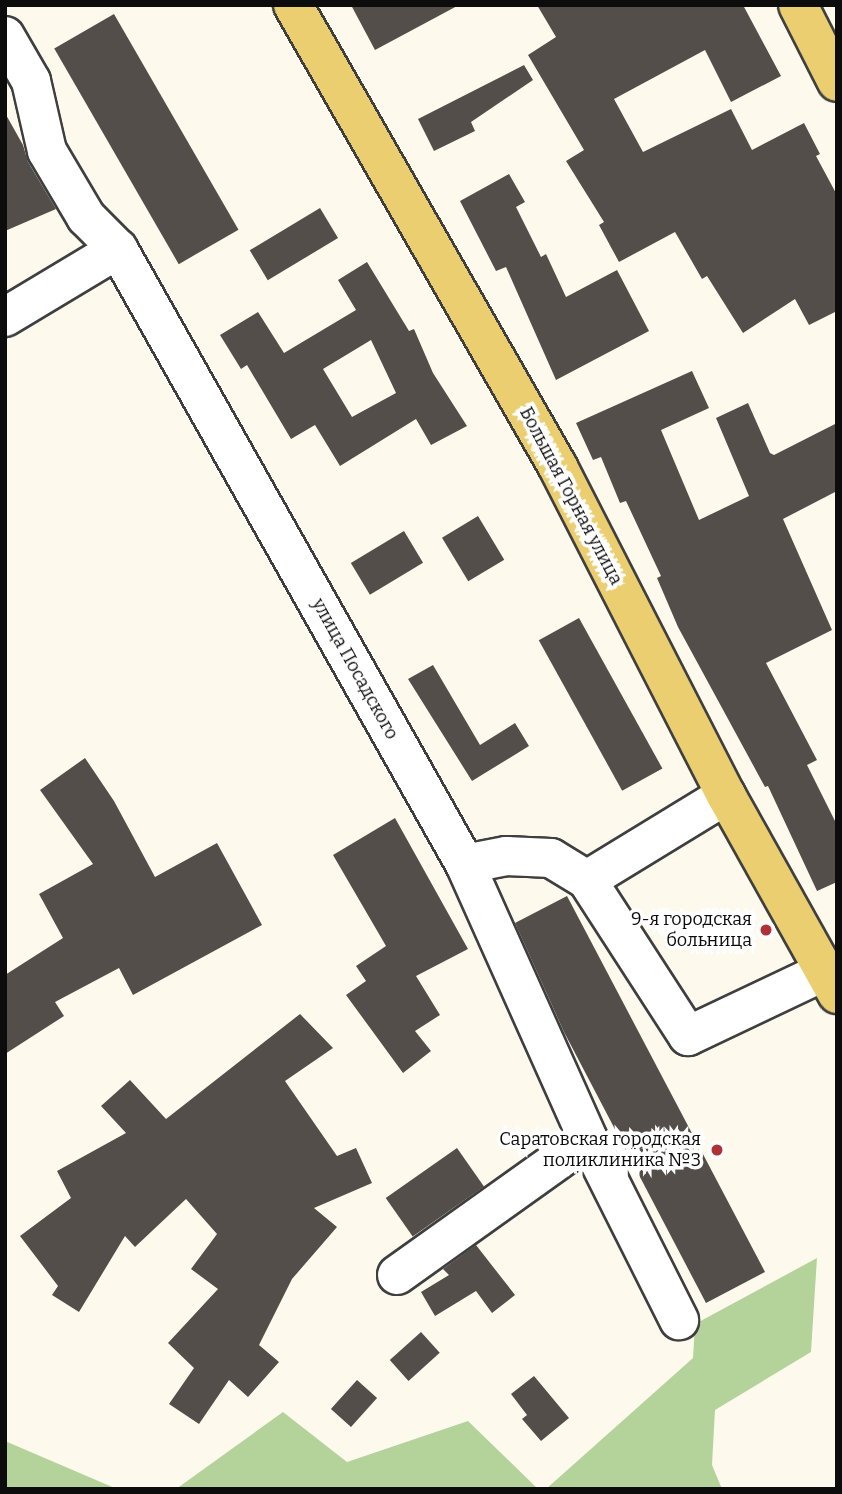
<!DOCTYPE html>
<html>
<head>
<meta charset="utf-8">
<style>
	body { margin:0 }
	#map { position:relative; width:842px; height:1494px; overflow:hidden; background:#fdfaed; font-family:Bitter,serif }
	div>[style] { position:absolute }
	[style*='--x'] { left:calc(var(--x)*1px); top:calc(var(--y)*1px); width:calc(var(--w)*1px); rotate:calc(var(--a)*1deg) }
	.forest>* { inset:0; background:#b4d39b }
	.building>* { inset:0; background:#544e4a; transform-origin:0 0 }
	.roads { filter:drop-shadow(2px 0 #3f3f3f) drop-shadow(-2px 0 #3f3f3f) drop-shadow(0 2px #3f3f3f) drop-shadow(0 -2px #3f3f3f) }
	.minor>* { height:38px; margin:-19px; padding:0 19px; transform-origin:19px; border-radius:19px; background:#fff }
	.major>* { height:38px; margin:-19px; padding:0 19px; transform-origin:19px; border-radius:19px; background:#ebce6f }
	.dots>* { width:19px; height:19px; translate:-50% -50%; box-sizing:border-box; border:4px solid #fff; border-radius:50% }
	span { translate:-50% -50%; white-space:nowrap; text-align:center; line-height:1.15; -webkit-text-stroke:7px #fff; paint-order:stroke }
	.street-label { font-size:18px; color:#0c0c0c }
	.poi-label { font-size:18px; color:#0c0c0c }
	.right { translate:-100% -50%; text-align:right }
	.frame { position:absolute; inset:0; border:7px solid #0c0c0c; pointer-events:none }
</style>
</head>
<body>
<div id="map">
	<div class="forest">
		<i style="clip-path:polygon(817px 1258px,811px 1352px,715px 1410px,712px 1465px,722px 1489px,546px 1489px,693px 1358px,695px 1324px)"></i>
		<i style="clip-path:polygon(283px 1412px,347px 1462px,468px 1421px,538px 1489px,176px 1489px)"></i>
		<i style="clip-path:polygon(5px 1441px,117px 1489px,5px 1489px)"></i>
	</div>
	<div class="building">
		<i style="clip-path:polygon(351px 5px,459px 5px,375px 50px)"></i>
		<i style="clip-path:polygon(537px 5px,743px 5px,781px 76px,731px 102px,705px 50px,614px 99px,643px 152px,731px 109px,752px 150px,804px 123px,820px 154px,816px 156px,837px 195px,837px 311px,809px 325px,795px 299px,743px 333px,707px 276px,702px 279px,675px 232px,619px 262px,599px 225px,604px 222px,566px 161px,584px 150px,528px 55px,556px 37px)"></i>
		<i style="left:114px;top:14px;width:249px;height:69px;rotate:60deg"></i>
		<i style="clip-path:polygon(524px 65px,533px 80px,471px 122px,475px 131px,434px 151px,418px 119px)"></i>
		<i style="clip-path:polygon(5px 113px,23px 145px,28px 162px,56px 209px,5px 231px)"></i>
		<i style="clip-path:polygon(509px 174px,525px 202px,516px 207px,541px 257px,546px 254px,566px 297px,617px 270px,649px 331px,556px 380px,506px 267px,496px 271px,460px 201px)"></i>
		<i style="left:320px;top:208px;width:35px;height:82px;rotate:59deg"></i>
		<i style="clip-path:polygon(evenodd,367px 262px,409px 331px,414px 329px,433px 373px,467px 426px,431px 445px,416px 419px,340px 466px,315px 425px,291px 439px,247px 365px,241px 369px,220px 335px,258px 312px,284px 353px,356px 310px,338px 280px,367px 262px,371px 340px,396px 393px,352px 417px,323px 369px,371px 340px)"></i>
		<i style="clip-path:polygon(692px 371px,709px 408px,661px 430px,699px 520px,749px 496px,716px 418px,748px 403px,770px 453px,774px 455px,837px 423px,837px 491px,783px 519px,832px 630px,766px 663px,817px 760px,807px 765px,837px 825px,837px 882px,817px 891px,768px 786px,765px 787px,678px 627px,657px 578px,661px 576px,626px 501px,620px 503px,601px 457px,593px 460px,576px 423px)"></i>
		<i style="left:478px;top:516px;width:51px;height:42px;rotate:59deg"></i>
		<i style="left:404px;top:531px;width:37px;height:62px;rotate:59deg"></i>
		<i style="left:579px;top:618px;width:172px;height:46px;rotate:61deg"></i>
		<i style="clip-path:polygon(433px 665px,480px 745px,515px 723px,529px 746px,472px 781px,408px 679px)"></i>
		<i style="clip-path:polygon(85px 758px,114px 801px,155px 877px,217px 843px,262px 925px,133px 995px,119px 968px,55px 1002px,64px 1016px,5px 1054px,5px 975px,63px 938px,39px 894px,93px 864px,40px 790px)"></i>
		<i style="clip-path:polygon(395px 818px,468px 949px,416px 976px,440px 1015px,415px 1031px,431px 1051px,403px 1073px,346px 995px,366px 981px,356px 966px,386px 946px,333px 855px)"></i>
		<i style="clip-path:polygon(567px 896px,765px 1272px,706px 1303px,564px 1032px,515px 923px)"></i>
		<i style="clip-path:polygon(300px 1014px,333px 1048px,285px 1081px,337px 1156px,356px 1148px,372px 1183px,314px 1208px,337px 1227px,292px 1279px,259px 1345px,279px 1362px,248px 1397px,229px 1380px,199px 1424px,169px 1404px,194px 1368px,168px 1343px,218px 1289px,191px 1269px,217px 1234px,186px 1199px,135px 1247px,125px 1236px,79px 1312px,52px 1295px,58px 1286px,20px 1236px,71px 1198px,57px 1171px,126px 1133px,101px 1106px,130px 1080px,166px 1119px)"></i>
		<i style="left:457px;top:1148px;width:47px;height:87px;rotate:55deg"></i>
		<i style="clip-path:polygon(476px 1245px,515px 1295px,492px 1313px,476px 1291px,435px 1316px,421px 1292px,449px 1275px,443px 1269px)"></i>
		<i style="left:421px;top:1332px;width:28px;height:42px;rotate:48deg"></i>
		<i style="clip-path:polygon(534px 1376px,569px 1418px,541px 1441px,522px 1419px,527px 1415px,511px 1394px)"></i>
		<i style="left:357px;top:1380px;width:27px;height:39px;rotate:42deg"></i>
	</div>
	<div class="roads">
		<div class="minor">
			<i style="--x:5;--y:36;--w:52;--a:60"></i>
			<i style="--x:31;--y:81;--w:72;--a:77.1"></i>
			<i style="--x:47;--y:151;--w:77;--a:59.4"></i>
			<i style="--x:86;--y:217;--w:45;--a:45"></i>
			<i style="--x:118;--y:249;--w:706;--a:60.57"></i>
			<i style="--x:465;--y:864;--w:301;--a:65.9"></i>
			<i style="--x:588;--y:1139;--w:203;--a:63.3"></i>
			<i style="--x:5;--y:317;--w:132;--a:-31"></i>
			<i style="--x:465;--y:864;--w:42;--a:-11"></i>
			<i style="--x:506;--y:856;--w:45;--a:2.5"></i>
			<i style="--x:551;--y:858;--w:42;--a:31.4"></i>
			<i style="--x:587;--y:880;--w:163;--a:-31.4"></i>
			<i style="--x:587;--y:880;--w:186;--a:57.1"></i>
			<i style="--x:688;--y:1036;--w:152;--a:-25.4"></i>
			<i style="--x:397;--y:1275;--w:234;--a:-35.5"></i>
		</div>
		<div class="major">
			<i style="--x:293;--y:5;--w:533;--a:60.16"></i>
			<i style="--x:558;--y:467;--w:369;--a:62.9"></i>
			<i style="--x:726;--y:795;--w:228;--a:60.8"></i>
			<i style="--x:798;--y:5;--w:86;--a:63.1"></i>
		</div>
	</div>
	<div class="dots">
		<i style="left:766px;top:930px;background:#af3236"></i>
		<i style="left:717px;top:1150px;background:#af3236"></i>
	</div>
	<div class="street-label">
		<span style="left:571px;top:496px;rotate:62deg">Большая Горная улица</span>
		<span style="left:355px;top:669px;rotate:61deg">улица Посадского</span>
	</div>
	<div class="poi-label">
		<span class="right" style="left:752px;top:930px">9-я городская<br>больница</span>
		<span class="right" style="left:701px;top:1150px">Саратовская городская<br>поликлиника №3</span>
	</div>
	<div class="frame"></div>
</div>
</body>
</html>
